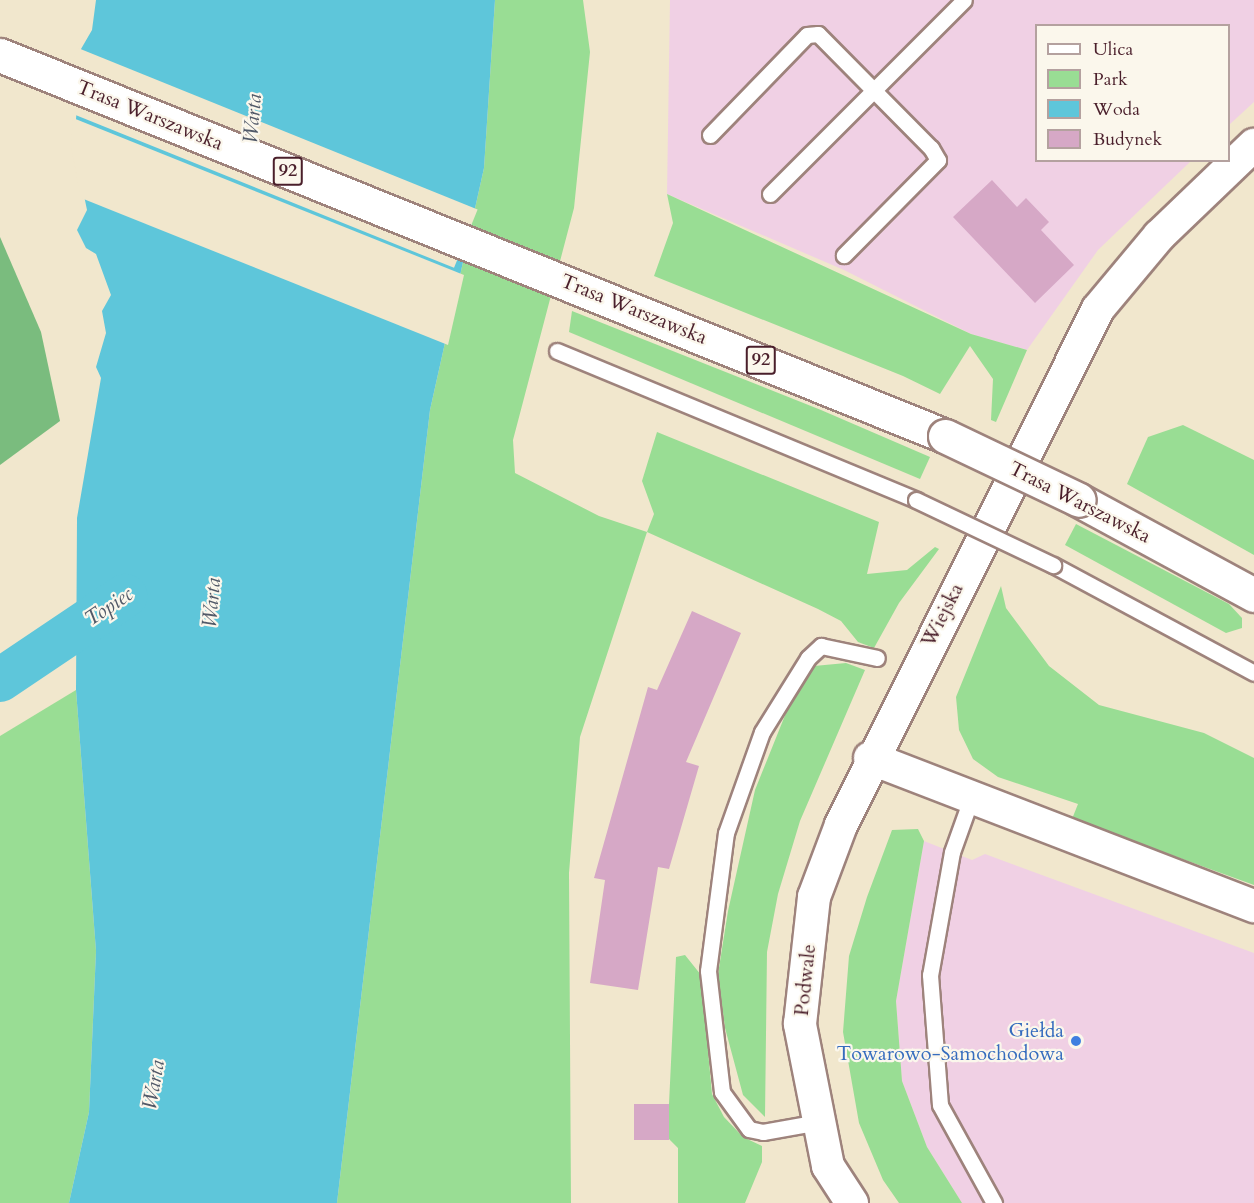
<!DOCTYPE html>
<html>
<head>
<meta charset="utf-8">
<style>
	body { margin:0 }
	#map { position:relative; width:1254px; height:1203px; overflow:hidden; background:#f1e7cd; font-family:Cardo,serif }
	div>[style] { position:absolute }
	[style*='--x'] { left:calc(var(--x)*1px); top:calc(var(--y)*1px); width:calc(var(--w)*1px); rotate:calc(var(--a)*1deg) }
	.built>* { inset:0; background:#f0d0e4 }
	.green>* { inset:0; background:#99dd94 }
	.forest>* { inset:0; background:#7abc7e }
	.water>* { inset:0; background:#5ec6da }
	.pier>* { inset:0; background:#f1e7cd; transform-origin:0 0 }
	.canal>* { height:44px; margin:-22px; padding:0 22px; transform-origin:22px; border-radius:22px; background:#5ec6da }
	.building>* { inset:0; background:#d6a8c6; transform-origin:0 0 }
	.roads { filter:drop-shadow(2px 0 #9e837c) drop-shadow(-2px 0 #9e837c) drop-shadow(0 2px #9e837c) drop-shadow(0 -2px #9e837c) }
	.service>* { height:15px; margin:-7.5px; padding:0 7.5px; transform-origin:7.5px; border-radius:7.5px; background:#fff }
	.minor>* { height:32px; margin:-16px; padding:0 16px; transform-origin:16px; border-radius:16px; background:#fff }
	.primary>* { height:33px; margin:-16.5px; padding:0 16.5px; transform-origin:16.5px; border-radius:16.5px; background:#fff }
	.bridges { filter:drop-shadow(2px 0 #9e837c) drop-shadow(-2px 0 #9e837c) drop-shadow(0 2px #9e837c) drop-shadow(0 -2px #9e837c) }
	.service-bridge>* { height:15px; margin:-7.5px; padding:0 7.5px; transform-origin:7.5px; border-radius:7.5px; background:#fff }
	.primary-bridge>* { height:33px; margin:-16.5px; padding:0 16.5px; transform-origin:16.5px; border-radius:16.5px; background:#fff }
	.dots>* { width:16px; height:16px; translate:-50% -50%; box-sizing:border-box; border:3px solid #fbf7ec; border-radius:50% }
	span { translate:-50% -50%; white-space:nowrap; text-align:center; line-height:1.15; -webkit-text-stroke:4.5px #fbf7ec; paint-order:stroke }
	.shield-label span { padding:2px 4px; background:#fbf7ec; border:2px solid; border-radius:4px; -webkit-text-stroke-width:0 }
	.shield-label { font-size:18px; color:#4a1f2b; font-weight:700 }
	.street-label { font-size:20px; color:#4a1f2b }
	.shop-label { font-size:20px; color:#366cbe }
	.right { translate:-100% -50%; text-align:right }
	.water-label { font-size:21px; color:#515968; font-style:italic }
	.legend { position:absolute; left:1035px; top:24px; width:195px; height:138px; box-sizing:border-box; background:#fbf7ec; border:2px solid #b4a19f; margin:0; padding:8px 10px; list-style:none; font-size:18px; color:#4a1f2b }
	.legend li { display:flex; align-items:center; gap:12px; height:30px }
	.legend b { width:30px; border:2px solid #b4a19f }
</style>
</head>
<body>
<div id="map">
	<div class="built">
		<i style="clip-path:polygon(670px 0,1254px 0,1254px 102px,1229px 125px,1228px 26px,1036px 26px,1036px 160px,1191px 161px,1098px 250px,1027px 350px,971px 334px,844px 270px,667px 194px)"></i>
		<i style="clip-path:polygon(924px 841px,972px 860px,985px 854px,1254px 953px,1254px 1203px,962px 1203px,927px 1147px,902px 1081px,896px 1001px)"></i>
	</div>
	<div class="green">
		<i style="clip-path:polygon(495px 0,583px 0,590px 52px,574px 208px,513px 440px,515px 473px,599px 516px,647px 532px,654px 514px,642px 481px,657px 432px,879px 522px,867px 574px,907px 570px,935px 547px,939px 549px,899px 603px,874px 648px,858px 642px,841px 621px,818px 609px,647px 532px,580px 737px,569px 873px,571px 1203px,337px 1203px,430px 410px,484px 168px)"></i>
		<i style="clip-path:polygon(667px 194px,971px 334px,1027px 350px,996px 422px,991px 420px,993px 379px,970px 346px,940px 394px,903px 376px,654px 276px,673px 223px)"></i>
		<i style="clip-path:polygon(572px 311px,821px 410px,930px 457px,920px 479px,569px 332px)"></i>
		<i style="clip-path:polygon(1183px 425px,1254px 460px,1254px 555px,1127px 484px,1148px 437px)"></i>
		<i style="clip-path:polygon(1076px 524px,1229px 604px,1242px 618px,1242px 628px,1226px 633px,1065px 545px)"></i>
		<i style="clip-path:polygon(1001px 586px,1006px 608px,1049px 666px,1099px 705px,1204px 733px,1254px 758px,1254px 885px,1072px 819px,1078px 804px,998px 777px,973px 759px,959px 730px,956px 697px)"></i>
		<i style="clip-path:polygon(846px 663px,865px 670px,800px 821px,778px 894px,767px 952px,765px 1117px,743px 1095px,725px 1028px,718px 974px,728px 911px,755px 790px,792px 698px,814px 666px)"></i>
		<i style="clip-path:polygon(76px 690px,96px 951px,89px 1112px,69px 1203px,0 1203px,0 736px)"></i>
		<i style="clip-path:polygon(918px 829px,924px 841px,896px 1001px,902px 1081px,927px 1147px,962px 1203px,899px 1203px,883px 1180px,859px 1123px,843px 1032px,849px 956px,867px 897px,892px 830px)"></i>
		<i style="clip-path:polygon(685px 955px,701px 975px,712px 1094px,724px 1117px,743px 1137px,762px 1146px,762px 1162px,745px 1203px,678px 1203px,678px 1148px,669px 1139px,669px 1104px,676px 957px)"></i>
	</div>
	<div class="forest">
		<i style="clip-path:polygon(0 237px,41px 332px,60px 421px,0 465px)"></i>
	</div>
	<div class="water">
		<i style="clip-path:polygon(96px 0,495px 0,484px 168px,430px 410px,337px 1203px,69px 1203px,89px 1112px,96px 951px,76px 690px,77px 518px,101px 378px,96px 367px,106px 333px,102px 311px,111px 295px,96px 254px,86px 248px,77px 230px,87px 210px,74px 147px,81px 49px,92px 30px)"></i>
	</div>
	<div class="pier">
		<i style="left:78px;top:48px;width:431px;height:63px;rotate:22deg"></i>
		<i style="clip-path:polygon(73px 118px,464px 275px,448px 345px,81px 198px,71px 147px)"></i>
	</div>
	<div class="canal">
		<i style="--x:0;--y:680;--w:151;--a:-33.9"></i>
	</div>
	<div class="building">
		<i style="clip-path:polygon(992px 180px,1017px 207px,1026px 198px,1049px 222px,1041px 230px,1074px 265px,1035px 303px,953px 217px)"></i>
		<i style="clip-path:polygon(692px 611px,741px 633px,686px 762px,699px 766px,669px 869px,658px 867px,638px 990px,590px 983px,605px 880px,594px 878px,648px 687px,657px 690px)"></i>
		<i style="left:634px;top:1104px;width:35px;height:36px"></i>
	</div>
	<div class="roads">
		<div class="service">
			<i style="--x:710;--y:135;--w:139;--a:-45.9"></i>
			<i style="--x:807;--y:35;--w:11;--a:-5"></i>
			<i style="--x:818;--y:34;--w:161;--a:45.3"></i>
			<i style="--x:931;--y:148;--w:14;--a:60"></i>
			<i style="--x:938;--y:160;--w:134;--a:134.7"></i>
			<i style="--x:770;--y:194;--w:274;--a:-45"></i>
			<i style="--x:557;--y:351;--w:389;--a:22.5"></i>
			<i style="--x:1053;--y:565;--w:228;--a:28.2"></i>
			<i style="--x:971;--y:799;--w:56;--a:109.7"></i>
			<i style="--x:952;--y:852;--w:125;--a:100.1"></i>
			<i style="--x:930;--y:975;--w:130;--a:85.6"></i>
			<i style="--x:940;--y:1105;--w:112;--a:61.1"></i>
			<i style="--x:819;--y:1122;--w:57;--a:169.9"></i>
			<i style="--x:763;--y:1132;--w:14;--a:-168"></i>
			<i style="--x:749;--y:1129;--w:46;--a:-126.1"></i>
			<i style="--x:722;--y:1092;--w:122;--a:-96.6"></i>
			<i style="--x:708;--y:971;--w:139;--a:-82.6"></i>
			<i style="--x:726;--y:833;--w:107;--a:-70.4"></i>
			<i style="--x:762;--y:732;--w:87;--a:-58.1"></i>
			<i style="--x:808;--y:658;--w:18;--a:-43"></i>
			<i style="--x:821;--y:646;--w:57;--a:12.1"></i>
		</div>
		<div class="minor">
			<i style="--x:870;--y:758;--w:412;--a:21.1"></i>
			<i style="--x:852;--y:1203;--w:44;--a:-123"></i>
			<i style="--x:828;--y:1166;--w:145;--a:-101.2"></i>
			<i style="--x:800;--y:1024;--w:128;--a:-83.7"></i>
			<i style="--x:814;--y:897;--w:77;--a:-69.4"></i>
			<i style="--x:841;--y:825;--w:576;--a:-63.52"></i>
			<i style="--x:1098;--y:309;--w:95;--a:-50.1"></i>
			<i style="--x:1159;--y:236;--w:132;--a:-43.8"></i>
		</div>
		<div class="primary">
			<i style="--x:0;--y:55;--w:1019;--a:21.96"></i>
			<i style="--x:1079;--y:500;--w:199;--a:28.5"></i>
		</div>
	</div>
	<div class="bridges">
		<div class="service-bridge">
			<i style="--x:916;--y:500;--w:152;--a:25.4"></i>
		</div>
		<div class="primary-bridge">
			<i style="--x:945;--y:436;--w:148;--a:25.5"></i>
		</div>
	</div>
	<div class="dots">
		<i style="left:1076px;top:1041px;background:#3f7fe0"></i>
	</div>
	<div class="shield-label">
		<span style="left:288px;top:171px">92</span>
		<span style="left:761px;top:360px">92</span>
	</div>
	<div class="street-label">
		<span style="left:150px;top:115px;rotate:22deg">Trasa Warszawska</span>
		<span style="left:634px;top:309px;rotate:22deg">Trasa Warszawska</span>
		<span style="left:1080px;top:502px;rotate:27deg">Trasa Warszawska</span>
		<span style="left:942px;top:615px;rotate:-63deg">Wiejska</span>
		<span style="left:805px;top:980px;rotate:-84deg">Podwale</span>
	</div>
	<div class="shop-label">
		<span class="right" style="left:1064px;top:1042px">Giełda<br>Towarowo-Samochodowa</span>
	</div>
	<div class="water-label">
		<span style="left:253px;top:119px;rotate:-85deg">Warta</span>
		<span style="left:212px;top:603px;rotate:-85deg">Warta</span>
		<span style="left:109px;top:607px;rotate:-34deg">Topiec</span>
		<span style="left:154px;top:1085px;rotate:-80deg">Warta</span>
	</div>
	<ul class="legend">
	<li><b style="height:8px;background:#fff"></b>Ulica</li>
	<li><b style="height:16px;background:#99dd94"></b>Park</li>
	<li><b style="height:16px;background:#5ec6da"></b>Woda</li>
	<li><b style="height:16px;background:#d6a8c6"></b>Budynek</li>
	</ul>
</div>
</body>
</html>
